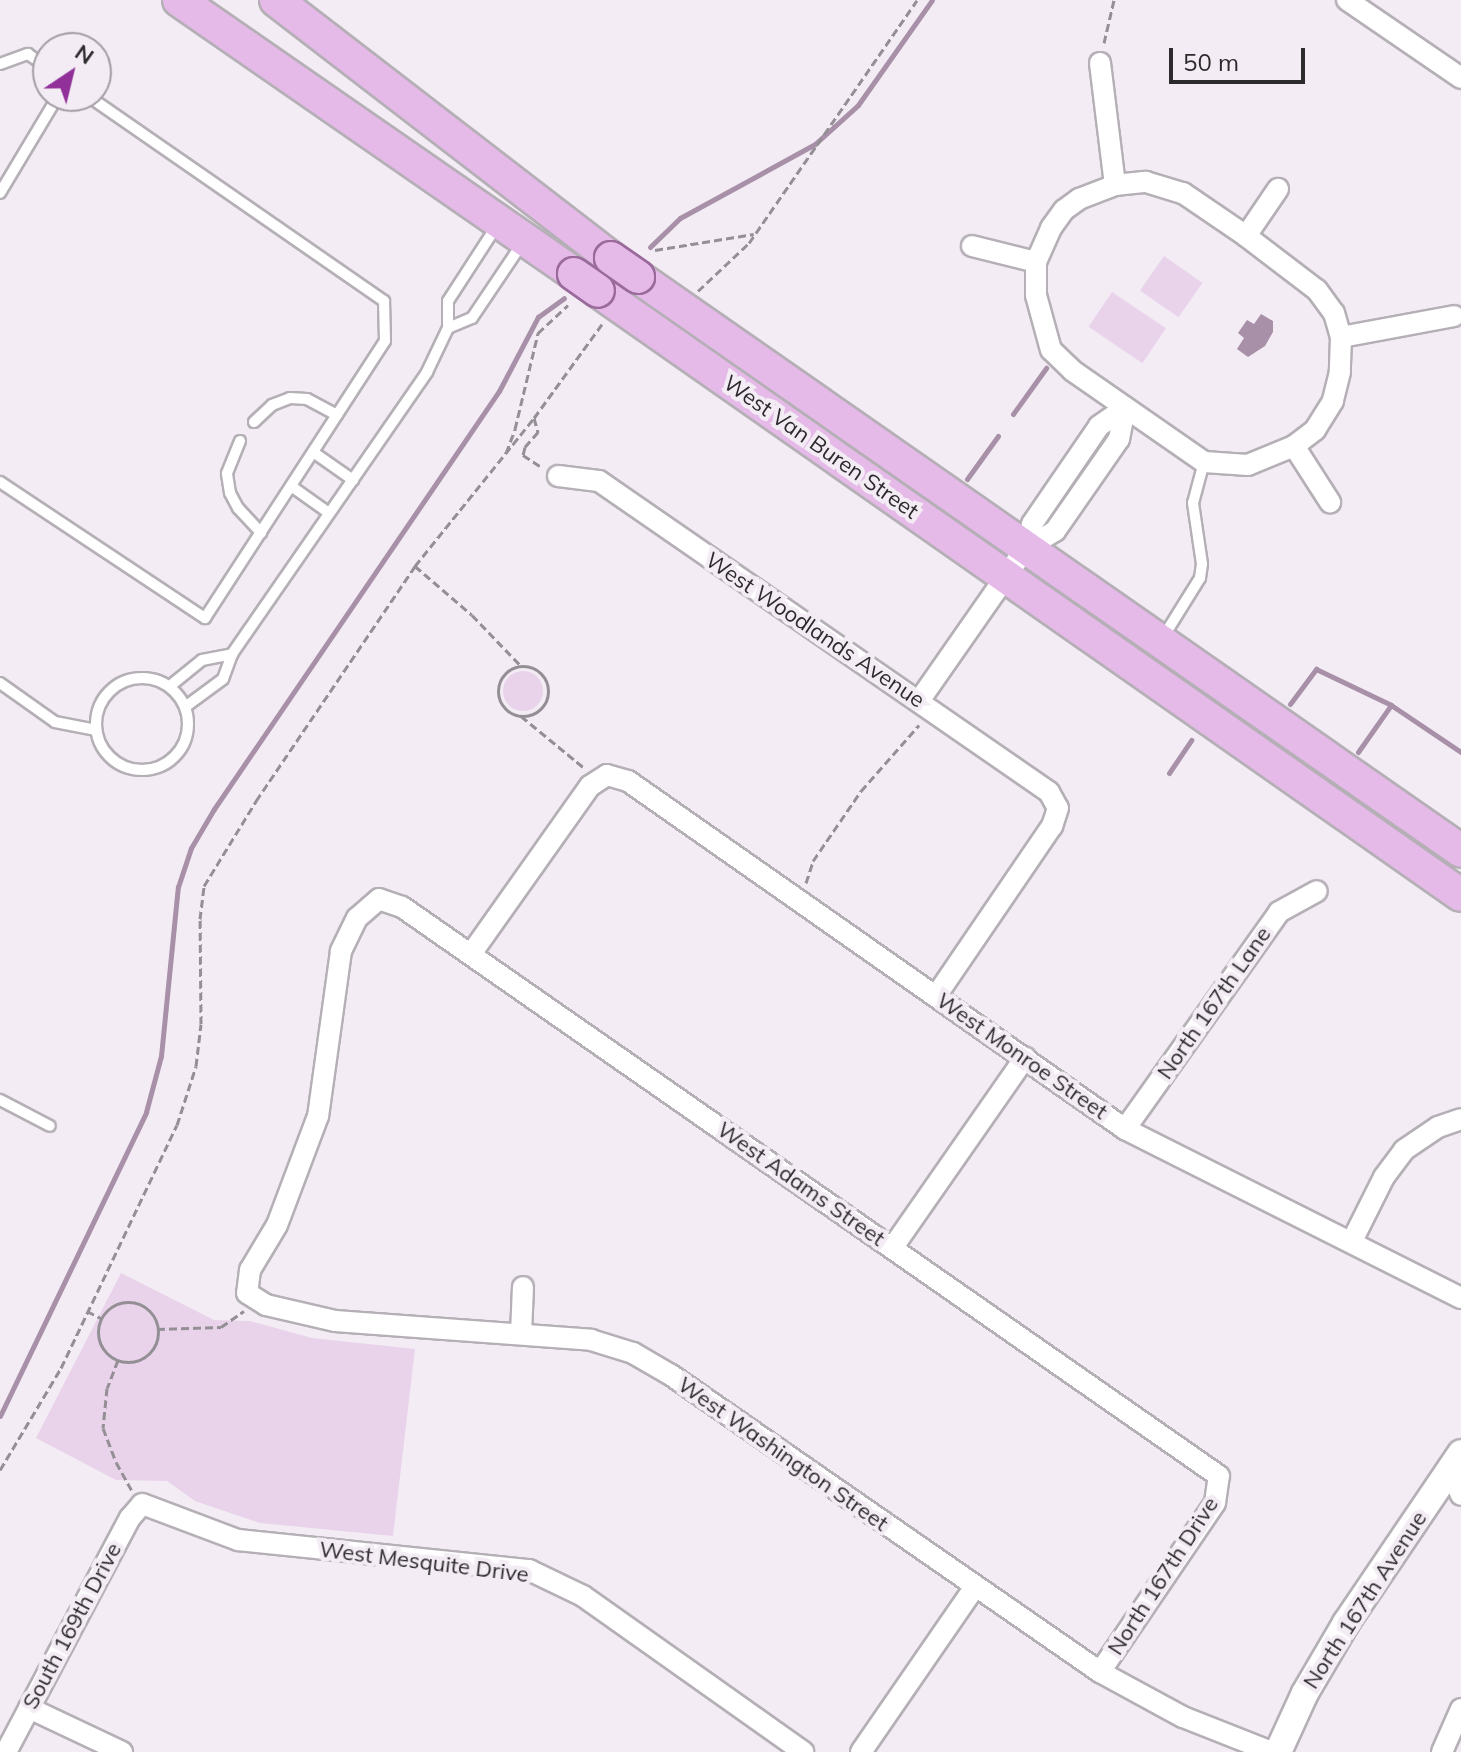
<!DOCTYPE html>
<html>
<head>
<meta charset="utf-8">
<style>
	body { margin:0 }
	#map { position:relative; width:1461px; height:1752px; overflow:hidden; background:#f3ecf4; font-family:Mulish,sans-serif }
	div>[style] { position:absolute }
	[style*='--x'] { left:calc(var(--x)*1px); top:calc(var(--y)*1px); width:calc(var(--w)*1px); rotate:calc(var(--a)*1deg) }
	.green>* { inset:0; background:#e9d3eb; transform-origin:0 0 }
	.round { border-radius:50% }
	.water>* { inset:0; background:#a790a8 }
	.stream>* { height:5px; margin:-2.5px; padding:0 2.5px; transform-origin:2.5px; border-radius:2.5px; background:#a790a8 }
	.path>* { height:3px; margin-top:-1.5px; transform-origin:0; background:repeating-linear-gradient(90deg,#948f94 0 8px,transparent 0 12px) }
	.path>.ring { margin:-1.5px; padding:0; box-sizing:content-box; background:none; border:3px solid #948f94; border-radius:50% }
	.roads { filter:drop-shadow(2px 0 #b5afb6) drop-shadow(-2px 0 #b5afb6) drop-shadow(0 2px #b5afb6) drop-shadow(0 -2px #b5afb6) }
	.service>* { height:10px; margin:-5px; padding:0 5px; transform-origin:5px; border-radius:5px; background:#fff }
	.service>.ring { margin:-5px; padding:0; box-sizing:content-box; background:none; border:10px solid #fff; border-radius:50% }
	.minor>* { height:20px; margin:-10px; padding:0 10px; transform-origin:10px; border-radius:10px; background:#fff }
	.tertiary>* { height:26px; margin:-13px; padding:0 13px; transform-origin:13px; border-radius:13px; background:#fff }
	.primary>* { height:32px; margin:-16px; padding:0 16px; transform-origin:16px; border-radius:16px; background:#e5bae8 }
	.bridges { filter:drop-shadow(2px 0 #9a6a9c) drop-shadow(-2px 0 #9a6a9c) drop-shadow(0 2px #9a6a9c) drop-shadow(0 -2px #9a6a9c) }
	.primary-bridge>* { height:32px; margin:-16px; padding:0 16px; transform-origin:16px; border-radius:16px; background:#e5bae8 }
	span { translate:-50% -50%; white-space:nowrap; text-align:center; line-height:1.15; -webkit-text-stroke:8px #f3ecf4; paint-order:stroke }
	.street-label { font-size:22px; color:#2d2a2d }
	.north { position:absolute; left:32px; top:32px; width:80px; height:80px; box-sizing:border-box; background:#f3ecf4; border:2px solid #a49ea4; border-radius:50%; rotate:35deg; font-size:22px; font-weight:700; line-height:32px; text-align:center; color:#2d2a2d }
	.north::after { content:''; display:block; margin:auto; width:28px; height:36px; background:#903098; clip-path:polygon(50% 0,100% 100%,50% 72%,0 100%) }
	.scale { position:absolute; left:1169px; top:48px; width:136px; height:36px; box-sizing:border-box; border:4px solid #2d2a2d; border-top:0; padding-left:10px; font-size:24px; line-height:28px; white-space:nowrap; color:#2d2a2d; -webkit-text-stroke:6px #f3ecf4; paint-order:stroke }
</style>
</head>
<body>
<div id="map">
	<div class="green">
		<i style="left:1164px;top:256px;width:47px;height:42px;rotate:35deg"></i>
		<i style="left:1112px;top:292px;width:65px;height:42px;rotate:34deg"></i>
		<i class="round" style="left:503px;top:671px;width:40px;height:40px"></i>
		<i style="clip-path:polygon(121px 1273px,214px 1320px,250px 1321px,312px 1338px,415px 1349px,393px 1536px,260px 1523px,195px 1501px,167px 1481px,116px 1480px,36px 1438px)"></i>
	</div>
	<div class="water">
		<i style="clip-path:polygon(1261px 314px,1273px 321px,1273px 332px,1265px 346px,1248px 357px,1237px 349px,1244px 338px,1238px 333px,1247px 320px,1254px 324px)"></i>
	</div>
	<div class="stream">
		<i style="--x:650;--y:247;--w:42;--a:-44"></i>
		<i style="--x:680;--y:218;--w:154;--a:-28.7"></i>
		<i style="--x:815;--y:144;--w:58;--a:-42.2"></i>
		<i style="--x:858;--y:105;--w:128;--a:-54.8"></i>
		<i style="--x:1013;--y:414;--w:57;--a:-54.3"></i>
		<i style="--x:967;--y:479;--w:53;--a:-54.2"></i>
		<i style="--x:1290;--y:704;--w:44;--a:-53.4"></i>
		<i style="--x:1316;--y:669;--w:83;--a:25.6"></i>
		<i style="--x:1391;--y:705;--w:84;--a:33.9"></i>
		<i style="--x:1358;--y:752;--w:57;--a:-54.9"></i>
		<i style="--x:1169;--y:773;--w:40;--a:-56"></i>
		<i style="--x:0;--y:1416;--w:337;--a:-64.3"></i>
		<i style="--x:146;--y:1112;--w:58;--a:-75"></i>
		<i style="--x:161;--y:1056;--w:170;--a:-84.3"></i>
		<i style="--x:178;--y:887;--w:41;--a:-71.6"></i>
		<i style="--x:191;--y:848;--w:45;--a:-59.5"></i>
		<i style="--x:214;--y:809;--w:506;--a:-55.71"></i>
		<i style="--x:499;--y:391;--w:84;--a:-62.2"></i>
		<i style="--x:538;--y:317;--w:32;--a:-36"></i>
	</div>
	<div class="path">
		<i style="--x:1104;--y:43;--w:44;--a:-76.9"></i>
		<i style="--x:655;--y:250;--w:100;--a:-9.2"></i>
		<i style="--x:698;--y:291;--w:70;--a:-43.3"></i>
		<i style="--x:749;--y:243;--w:295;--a:-55.3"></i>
		<i style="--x:534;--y:418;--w:15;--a:74"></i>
		<i style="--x:538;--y:432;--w:20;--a:131"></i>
		<i style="--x:525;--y:447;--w:8;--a:104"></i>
		<i style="--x:523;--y:455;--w:20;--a:33"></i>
		<i style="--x:506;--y:453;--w:26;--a:-69"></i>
		<i style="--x:515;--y:429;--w:99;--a:-76.5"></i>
		<i style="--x:538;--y:333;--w:41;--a:-43"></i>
		<i style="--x:415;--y:566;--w:75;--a:40.7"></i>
		<i style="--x:472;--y:615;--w:71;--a:46.1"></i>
		<i class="ring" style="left:498px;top:666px;width:47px;height:47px"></i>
		<i style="--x:521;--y:716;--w:80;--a:39.4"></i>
		<i style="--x:806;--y:883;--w:23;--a:-72"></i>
		<i style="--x:813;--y:861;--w:85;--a:-55.6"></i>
		<i style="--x:861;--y:791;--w:88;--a:-48.7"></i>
		<i class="ring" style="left:98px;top:1302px;width:57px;height:57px"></i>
		<i style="--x:87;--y:1311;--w:16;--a:27"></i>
		<i style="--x:157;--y:1329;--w:64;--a:-1.8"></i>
		<i style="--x:221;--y:1327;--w:28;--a:-35"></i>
		<i style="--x:118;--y:1360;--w:30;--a:111"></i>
		<i style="--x:107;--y:1388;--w:40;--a:95.7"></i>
		<i style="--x:103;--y:1428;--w:36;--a:69"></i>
		<i style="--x:116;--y:1462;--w:33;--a:61"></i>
		<i style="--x:0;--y:1470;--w:119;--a:-59.1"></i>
		<i style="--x:61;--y:1368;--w:269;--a:-64.5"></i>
		<i style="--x:177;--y:1125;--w:62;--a:-72.1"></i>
		<i style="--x:196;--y:1066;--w:42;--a:-83.2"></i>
		<i style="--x:201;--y:1024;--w:105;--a:-90.5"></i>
		<i style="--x:200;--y:919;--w:33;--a:-83"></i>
		<i style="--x:204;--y:886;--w:100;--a:-58.5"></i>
		<i style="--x:256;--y:801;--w:284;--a:-55.9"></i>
		<i style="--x:415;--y:566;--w:190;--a:-51.2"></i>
		<i style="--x:534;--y:418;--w:116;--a:-54.1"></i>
	</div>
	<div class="roads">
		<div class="service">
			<i style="--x:0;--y:64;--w:30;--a:-20"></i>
			<i style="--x:28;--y:54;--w:24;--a:35"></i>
			<i style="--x:0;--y:193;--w:113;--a:-59.1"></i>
			<i style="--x:448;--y:328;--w:26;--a:-23"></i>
			<i style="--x:472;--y:318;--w:88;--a:-56.1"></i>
			<i style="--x:254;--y:422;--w:25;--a:-43"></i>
			<i style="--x:272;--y:405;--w:19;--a:-21"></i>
			<i style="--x:290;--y:398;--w:17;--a:3"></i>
			<i style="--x:307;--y:399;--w:34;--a:28"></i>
			<i style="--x:240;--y:441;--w:35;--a:112"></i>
			<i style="--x:227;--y:474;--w:19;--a:81"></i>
			<i style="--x:230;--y:493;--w:17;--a:62"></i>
			<i style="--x:238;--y:508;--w:34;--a:47"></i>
			<i style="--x:313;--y:452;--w:49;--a:35"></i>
			<i style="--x:0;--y:482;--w:246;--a:33.6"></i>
			<i style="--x:205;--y:618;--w:330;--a:-57"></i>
			<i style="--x:385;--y:341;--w:40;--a:-91.4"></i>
			<i style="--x:384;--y:301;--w:360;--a:-145.3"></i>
			<i style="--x:291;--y:486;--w:47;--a:35.4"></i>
			<i style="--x:1162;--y:639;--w:72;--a:-58.1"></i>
			<i style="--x:1200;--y:578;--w:14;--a:-82"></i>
			<i style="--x:1202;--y:564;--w:62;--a:-98.4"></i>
			<i style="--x:1193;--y:503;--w:42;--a:-75"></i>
			<i class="ring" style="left:96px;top:678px;width:82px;height:82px"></i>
			<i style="--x:0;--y:683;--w:67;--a:35.3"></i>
			<i style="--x:55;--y:722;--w:42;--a:11"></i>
			<i style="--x:170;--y:686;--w:41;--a:-39.1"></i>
			<i style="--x:202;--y:660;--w:31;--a:-11"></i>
			<i style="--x:185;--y:707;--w:47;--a:-36.4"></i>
			<i style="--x:223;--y:679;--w:27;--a:-70"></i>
			<i style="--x:232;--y:654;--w:343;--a:-55.3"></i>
			<i style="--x:427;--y:372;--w:49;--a:-64.5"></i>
			<i style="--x:448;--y:328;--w:27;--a:-90"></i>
			<i style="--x:448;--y:301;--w:92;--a:-57"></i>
			<i style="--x:0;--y:1100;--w:56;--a:27.5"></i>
		</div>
		<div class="minor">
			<i style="--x:1347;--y:0;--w:138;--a:34.4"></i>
			<i style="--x:1100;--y:63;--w:123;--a:83"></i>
			<i style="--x:1146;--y:182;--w:39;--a:17"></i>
			<i style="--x:1183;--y:193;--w:76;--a:34.3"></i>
			<i style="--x:1246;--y:236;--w:89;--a:37.3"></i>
			<i style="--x:1317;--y:290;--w:29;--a:54"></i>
			<i style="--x:1334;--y:313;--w:25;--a:74"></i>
			<i style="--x:1341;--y:337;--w:35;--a:92"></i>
			<i style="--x:1340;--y:372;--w:30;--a:104"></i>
			<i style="--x:1333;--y:401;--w:34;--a:122"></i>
			<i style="--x:1315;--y:430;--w:26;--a:143"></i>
			<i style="--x:1294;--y:446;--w:50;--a:157.6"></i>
			<i style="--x:1248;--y:465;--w:44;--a:-176.1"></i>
			<i style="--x:1204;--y:462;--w:160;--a:-145.2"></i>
			<i style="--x:1073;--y:371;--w:30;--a:-136"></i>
			<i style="--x:1051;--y:350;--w:57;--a:-105.3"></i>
			<i style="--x:1036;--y:295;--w:33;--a:-90"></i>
			<i style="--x:1036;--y:262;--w:37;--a:-66"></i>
			<i style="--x:1051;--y:228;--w:22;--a:-54"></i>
			<i style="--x:1064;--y:210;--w:19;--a:-36"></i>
			<i style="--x:1079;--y:199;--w:39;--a:-21"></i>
			<i style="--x:1115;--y:185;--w:31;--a:-6"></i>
			<i style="--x:1246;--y:236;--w:57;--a:-55.8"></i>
			<i style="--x:972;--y:246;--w:66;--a:14"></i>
			<i style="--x:1341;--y:337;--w:115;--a:-10.5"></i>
			<i style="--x:1294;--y:446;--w:67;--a:57.3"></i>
			<i style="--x:558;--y:476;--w:41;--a:7"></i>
			<i style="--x:599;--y:481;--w:547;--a:34.65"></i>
			<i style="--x:1049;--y:792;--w:18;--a:61"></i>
			<i style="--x:1058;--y:808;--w:19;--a:108"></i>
			<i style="--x:1052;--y:826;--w:206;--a:124.3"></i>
			<i style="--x:1025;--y:549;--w:35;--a:-31"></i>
			<i style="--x:1055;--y:531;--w:112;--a:-55.2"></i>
			<i style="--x:1119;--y:439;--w:32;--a:-79"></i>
			<i style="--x:919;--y:701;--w:185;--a:-55.1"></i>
			<i style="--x:1025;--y:549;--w:26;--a:-74"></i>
			<i style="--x:1032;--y:524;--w:119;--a:-55.6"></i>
			<i style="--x:1099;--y:426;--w:32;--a:-35"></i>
			<i style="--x:471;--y:954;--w:206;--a:-54.7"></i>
			<i style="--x:590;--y:786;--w:20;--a:-33"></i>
			<i style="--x:607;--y:775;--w:22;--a:16"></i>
			<i style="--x:628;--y:781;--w:607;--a:35"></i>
			<i style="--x:1125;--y:1129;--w:376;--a:26.7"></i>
			<i style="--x:1125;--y:1129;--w:266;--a:-54.6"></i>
			<i style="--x:1279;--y:912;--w:43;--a:-28.9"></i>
			<i style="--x:1352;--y:1241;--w:72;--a:-63.4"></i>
			<i style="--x:1384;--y:1177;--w:34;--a:-53"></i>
			<i style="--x:1404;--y:1150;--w:41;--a:-34.1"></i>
			<i style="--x:1438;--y:1127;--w:24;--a:-19"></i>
			<i style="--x:893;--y:1247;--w:231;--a:-55.1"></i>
			<i style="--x:521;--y:1334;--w:47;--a:-87.6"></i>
			<i style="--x:1450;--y:1469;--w:28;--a:67"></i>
			<i style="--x:1100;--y:1672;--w:204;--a:-55.8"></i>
			<i style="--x:1215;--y:1503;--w:27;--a:-82"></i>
			<i style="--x:1219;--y:1476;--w:996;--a:-145.14"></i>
			<i style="--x:402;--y:907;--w:24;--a:-161"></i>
			<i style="--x:379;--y:899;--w:29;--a:139"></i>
			<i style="--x:357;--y:918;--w:37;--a:116"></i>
			<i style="--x:341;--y:951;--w:167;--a:97.9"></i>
			<i style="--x:318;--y:1116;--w:116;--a:110.6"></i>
			<i style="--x:277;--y:1225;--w:52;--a:121"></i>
			<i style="--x:250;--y:1270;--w:23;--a:97"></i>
			<i style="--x:247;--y:1293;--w:22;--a:32"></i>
			<i style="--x:266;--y:1305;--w:71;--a:13.1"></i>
			<i style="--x:335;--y:1321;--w:257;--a:4.2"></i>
			<i style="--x:591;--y:1340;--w:44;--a:17.2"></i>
			<i style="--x:633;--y:1353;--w:44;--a:30.1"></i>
			<i style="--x:671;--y:1375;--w:522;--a:34.7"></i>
			<i style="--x:1100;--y:1672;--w:94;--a:28.5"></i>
			<i style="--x:1183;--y:1717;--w:96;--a:21.5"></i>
			<i style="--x:29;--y:1708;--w:103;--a:25.3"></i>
			<i style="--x:6;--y:1752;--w:265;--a:-62.1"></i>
			<i style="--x:130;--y:1518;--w:18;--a:-49"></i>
			<i style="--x:142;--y:1504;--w:103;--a:20.6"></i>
			<i style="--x:238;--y:1540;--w:293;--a:5.9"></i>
			<i style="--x:529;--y:1570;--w:60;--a:25.7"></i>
			<i style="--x:583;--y:1596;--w:270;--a:35.3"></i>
			<i style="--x:861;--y:1752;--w:199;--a:-55.4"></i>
			<i style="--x:1442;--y:1752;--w:47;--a:-66.2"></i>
		</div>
		<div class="tertiary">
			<i style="--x:1278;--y:1752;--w:65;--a:-65.4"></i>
			<i style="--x:1305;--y:1693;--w:81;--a:-59.6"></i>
			<i style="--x:1346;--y:1623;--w:205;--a:-55.9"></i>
		</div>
		<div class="primary">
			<i style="--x:179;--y:0;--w:481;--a:34.7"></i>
			<i style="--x:276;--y:0;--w:423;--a:37.6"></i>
			<i style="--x:638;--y:277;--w:1003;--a:34.89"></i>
			<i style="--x:598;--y:291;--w:1053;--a:34.99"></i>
		</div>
	</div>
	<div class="bridges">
		<div class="primary-bridge">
			<i style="--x:611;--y:258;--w:33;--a:35"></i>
			<i style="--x:574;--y:274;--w:29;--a:35"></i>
		</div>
	</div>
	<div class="street-label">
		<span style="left:821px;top:447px;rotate:35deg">West Van Buren Street</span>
		<span style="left:815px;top:630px;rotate:34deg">West Woodlands Avenue</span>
		<span style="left:1214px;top:1003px;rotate:-55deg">North 167th Lane</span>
		<span style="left:1022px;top:1056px;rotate:35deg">West Monroe Street</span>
		<span style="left:801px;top:1184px;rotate:35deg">West Adams Street</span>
		<span style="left:783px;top:1454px;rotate:35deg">West Washington Street</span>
		<span style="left:424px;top:1562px;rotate:7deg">West Mesquite Drive</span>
		<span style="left:1163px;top:1576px;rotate:-57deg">North 167th Drive</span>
		<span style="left:1365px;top:1600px;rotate:-57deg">North 167th Avenue</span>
		<span style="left:72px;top:1626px;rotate:-62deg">South 169th Drive</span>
	</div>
	<div class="north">N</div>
	<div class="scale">50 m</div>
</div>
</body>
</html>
